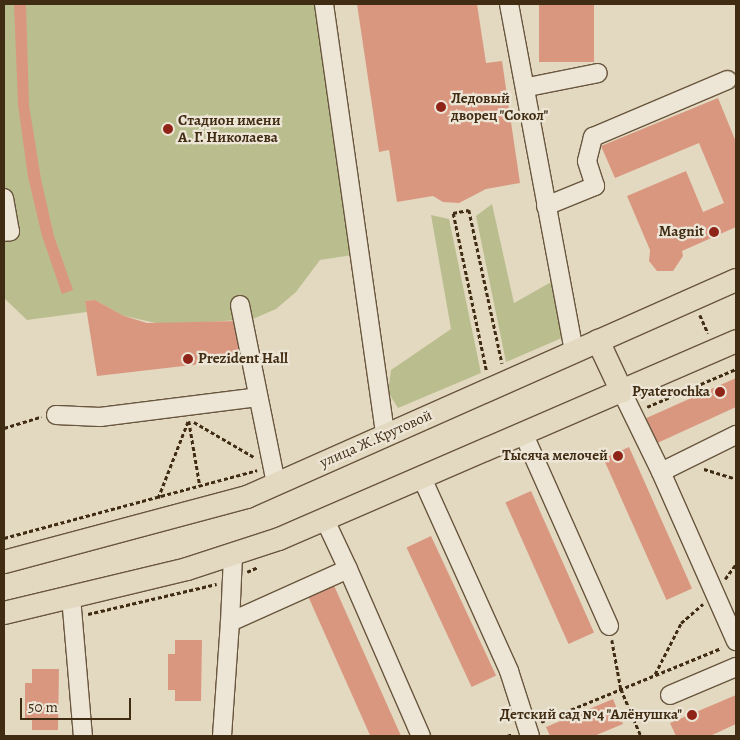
<!DOCTYPE html>
<html>
<head>
<meta charset="utf-8">
<style>
	body { margin:0 }
	#map { position:relative; width:740px; height:740px; overflow:hidden; background:#e3d9c0; font-family:Alegreya,serif }
	div>[style] { position:absolute }
	[style*='--x'] { left:calc(var(--x)*1px); top:calc(var(--y)*1px); width:calc(var(--w)*1px); rotate:calc(var(--a)*1deg) }
	.green>* { inset:0; background:#babe8e }
	.building>* { inset:0; background:#d99780; transform-origin:0 0 }
	.path>* { height:2.5px; margin-top:-1.25px; transform-origin:0; background:repeating-linear-gradient(90deg,#402b13 0 4px,transparent 0 6.5px) }
	.roads { filter:drop-shadow(1px 0 #69563e) drop-shadow(-1px 0 #69563e) drop-shadow(0 1px #69563e) drop-shadow(0 -1px #69563e) }
	.minor>* { height:18px; margin:-9px; padding:0 9px; transform-origin:9px; border-radius:9px; background:#ede6d6 }
	.major>* { height:22px; margin:-11px; padding:0 11px; transform-origin:11px; border-radius:11px; background:#e3d9c0 }
	.dots>* { width:14px; height:14px; translate:-50% -50%; box-sizing:border-box; border:2px solid #ede6d6; border-radius:50% }
	span { translate:-50% -50%; white-space:nowrap; text-align:center; line-height:1.15; -webkit-text-stroke:4.5px #ede6d6; paint-order:stroke }
	.poi-label { font-size:15px; color:#402b13; font-weight:700 }
	.left { translate:0 -50%; text-align:left }
	.right { translate:-100% -50%; text-align:right }
	.street-label { font-size:15px; color:#402b13 }
	.frame { position:absolute; inset:0; border:5px solid #402b13; pointer-events:none }
	.scale { position:absolute; left:20px; top:698px; width:111px; height:22px; box-sizing:border-box; border:2px solid #402b13; border-top:0; padding-left:6px; font-size:15px; line-height:18px; white-space:nowrap; color:#402b13; -webkit-text-stroke:4px #ede6d6; paint-order:stroke }
</style>
</head>
<body>
<div id="map">
	<div class="green">
		<i style="clip-path:polygon(4px 4px,314px 4px,352px 255px,320px 260px,296px 292px,276px 309px,253px 319px,165px 325px,124px 316px,95px 300px,85px 301px,87px 312px,27px 320px,4px 298px)"></i>
		<i style="clip-path:polygon(492px 204px,514px 303px,553px 281px,564px 337px,506px 362px,476px 216px)"></i>
		<i style="clip-path:polygon(431px 215px,449px 219px,481px 373px,398px 408px,388px 392px,391px 370px,451px 329px)"></i>
	</div>
	<div class="building">
		<i style="clip-path:polygon(14px 4px,26px 4px,29px 105px,41px 179px,54px 236px,73px 290px,62px 294px,42px 236px,28px 177px,18px 105px)"></i>
		<i style="clip-path:polygon(357px 4px,477px 4px,486px 63px,502px 61px,520px 183px,486px 189px,459px 203px,443px 202px,433px 196px,397px 202px,389px 150px,379px 152px)"></i>
		<i style="left:539px;top:4px;width:55px;height:58px"></i>
		<i style="clip-path:polygon(718px 98px,736px 142px,736px 227px,682px 251px,683px 256px,673px 271px,657px 271px,649px 261px,650px 250px,627px 196px,686px 171px,703px 212px,724px 203px,699px 143px,615px 178px,601px 146px)"></i>
		<i style="clip-path:polygon(95px 300px,124px 316px,147px 323px,239px 321px,244px 359px,97px 376px,85px 301px)"></i>
		<i style="clip-path:polygon(736px 378px,736px 407px,653px 445px,642px 420px)"></i>
		<i style="left:629px;top:447px;width:155px;height:28px;rotate:66deg"></i>
		<i style="left:531px;top:491px;width:155px;height:28px;rotate:66deg"></i>
		<i style="left:431px;top:536px;width:154px;height:27px;rotate:65deg"></i>
		<i style="left:332px;top:581px;width:170px;height:28px;rotate:66deg"></i>
		<i style="clip-path:polygon(175px 640px,202px 640px,201px 701px,175px 701px,175px 690px,168px 690px,168px 654px,175px 654px)"></i>
		<i style="clip-path:polygon(32px 669px,59px 669px,58px 730px,32px 730px,32px 718px,25px 718px,25px 683px,32px 683px)"></i>
		<i style="clip-path:polygon(736px 695px,736px 724px,710px 736px,676px 736px,670px 723px)"></i>
		<i style="clip-path:polygon(613px 699px,623px 724px,594px 736px,550px 736px,546px 727px)"></i>
	</div>
	<div class="path">
		<i style="--x:700;--y:315;--w:20;--a:66"></i>
		<i style="--x:486;--y:370;--w:160;--a:-101.9"></i>
		<i style="--x:453;--y:213;--w:16;--a:-11"></i>
		<i style="--x:469;--y:210;--w:157;--a:77.8"></i>
		<i style="--x:647;--y:407;--w:97;--a:-23.1"></i>
		<i style="--x:189;--y:421;--w:66;--a:80.4"></i>
		<i style="--x:194;--y:422;--w:69;--a:30.3"></i>
		<i style="--x:4;--y:428;--w:39;--a:-17"></i>
		<i style="--x:704;--y:469;--w:34;--a:17"></i>
		<i style="--x:158;--y:498;--w:83;--a:-68.7"></i>
		<i style="--x:4;--y:538;--w:262;--a:-15"></i>
		<i style="--x:247;--y:572;--w:12;--a:-24"></i>
		<i style="--x:725;--y:579;--w:19;--a:-54"></i>
		<i style="--x:88;--y:614;--w:132;--a:-13.1"></i>
		<i style="--x:612;--y:640;--w:50;--a:79.6"></i>
		<i style="--x:621;--y:689;--w:51;--a:66.9"></i>
		<i style="--x:655;--y:674;--w:57;--a:-63"></i>
		<i style="--x:681;--y:623;--w:29;--a:-41"></i>
		<i style="--x:541;--y:722;--w:195;--a:-22.3"></i>
		<i style="--x:507;--y:736;--w:6;--a:-18"></i>
	</div>
	<div class="roads">
		<div class="minor">
			<i style="--x:324;--y:4;--w:435;--a:81.9"></i>
			<i style="--x:509;--y:4;--w:354;--a:79.4"></i>
			<i style="--x:528;--y:87;--w:71;--a:-11.3"></i>
			<i style="--x:4;--y:198;--w:34;--a:80"></i>
			<i style="--x:10;--y:231;--w:6;--a:171"></i>
			<i style="--x:546;--y:206;--w:53;--a:-22.2"></i>
			<i style="--x:595;--y:186;--w:26;--a:-108"></i>
			<i style="--x:587;--y:161;--w:25;--a:-76"></i>
			<i style="--x:593;--y:137;--w:146;--a:-23"></i>
			<i style="--x:240;--y:305;--w:183;--a:78.6"></i>
			<i style="--x:622;--y:392;--w:89;--a:64"></i>
			<i style="--x:661;--y:472;--w:84;--a:-26.3"></i>
			<i style="--x:56;--y:415;--w:44;--a:2.6"></i>
			<i style="--x:100;--y:417;--w:159;--a:-7.2"></i>
			<i style="--x:524;--y:435;--w:209;--a:66"></i>
			<i style="--x:661;--y:472;--w:185;--a:66.1"></i>
			<i style="--x:422;--y:478;--w:212;--a:65.7"></i>
			<i style="--x:509;--y:671;--w:68;--a:72.1"></i>
			<i style="--x:325;--y:520;--w:54;--a:64.9"></i>
			<i style="--x:71;--y:597;--w:140;--a:85.1"></i>
			<i style="--x:230;--y:622;--w:66;--a:-87.4"></i>
			<i style="--x:670;--y:695;--w:72;--a:-23"></i>
			<i style="--x:222;--y:736;--w:114;--a:-86"></i>
			<i style="--x:230;--y:622;--w:129;--a:-24.2"></i>
			<i style="--x:348;--y:569;--w:182;--a:66.4"></i>
		</div>
		<div class="major">
			<i style="--x:598;--y:341;--w:56;--a:64.8"></i>
			<i style="--x:4;--y:562;--w:252;--a:-15"></i>
			<i style="--x:247;--y:497;--w:535;--a:-23.93"></i>
			<i style="--x:4;--y:613;--w:188;--a:-13.5"></i>
			<i style="--x:187;--y:569;--w:97;--a:-18.1"></i>
			<i style="--x:279;--y:539;--w:498;--a:-23.4"></i>
		</div>
	</div>
	<div class="dots">
		<i style="left:441px;top:107px;background:#8f2418"></i>
		<i style="left:168px;top:129px;background:#8f2418"></i>
		<i style="left:714px;top:232px;background:#8f2418"></i>
		<i style="left:188px;top:359px;background:#8f2418"></i>
		<i style="left:720px;top:392px;background:#8f2418"></i>
		<i style="left:618px;top:456px;background:#8f2418"></i>
		<i style="left:692px;top:715px;background:#8f2418"></i>
	</div>
	<div class="poi-label">
		<span class="left" style="left:451px;top:107px">Ледовый<br>дворец "Сокол"</span>
		<span class="left" style="left:178px;top:129px">Стадион имени<br>А. Г. Николаева</span>
		<span class="right" style="left:704px;top:232px">Magnit</span>
		<span class="left" style="left:198px;top:359px">Prezident Hall</span>
		<span class="right" style="left:710px;top:392px">Pyaterochka</span>
		<span class="right" style="left:608px;top:456px">Тысяча мелочей</span>
		<span class="right" style="left:682px;top:715px">Детский сад №4 "Алёнушка"</span>
	</div>
	<div class="street-label">
		<span style="left:376px;top:439px;rotate:-24deg">улица Ж.Крутовой</span>
	</div>
	<div class="frame"></div>
	<div class="scale">50 m</div>
</div>
</body>
</html>
